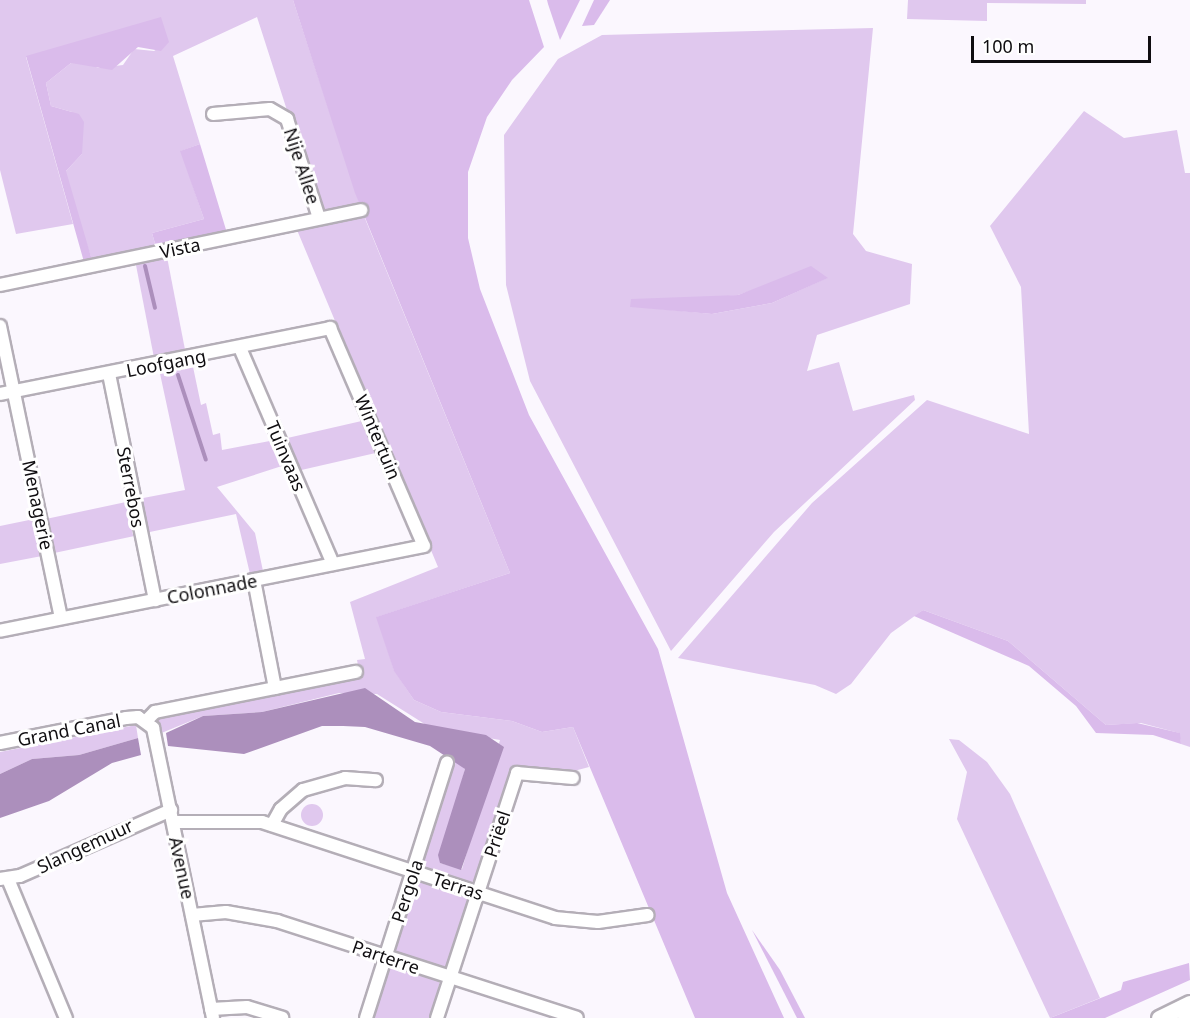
<!DOCTYPE html>
<html>
<head>
<meta charset="utf-8">
<style>
	body { margin:0 }
	#map { position:relative; width:1190px; height:1018px; overflow:hidden; background:#fbf7fe; font-family:"Noto Sans",sans-serif }
	div>[style] { position:absolute }
	[style*='--x'] { left:calc(var(--x)*1px); top:calc(var(--y)*1px); width:calc(var(--w)*1px); rotate:calc(var(--a)*1deg) }
	.green>* { inset:0; background:#e0c8ee; transform-origin:0 0 }
	.round { border-radius:50% }
	.forest>* { inset:0; background:#dabbeb }
	.water>* { inset:0; background:#ac8fbc }
	.stream>* { height:4px; margin:-2px; padding:0 2px; transform-origin:2px; border-radius:2px; background:#ac8fbc }
	.roads { filter:drop-shadow(2px 0 #b4aeb7) drop-shadow(-2px 0 #b4aeb7) drop-shadow(0 2px #b4aeb7) drop-shadow(0 -2px #b4aeb7) }
	.minor>* { height:12px; margin:-6px; padding:0 6px; transform-origin:6px; border-radius:6px; background:#fff }
	.major>* { height:15px; margin:-7.5px; padding:0 7.5px; transform-origin:7.5px; border-radius:7.5px; background:#fff }
	span { translate:-50% -50%; white-space:nowrap; text-align:center; line-height:1.15; -webkit-text-stroke:6px #fff; paint-order:stroke }
	.street-label { font-size:18px; color:#0f0d10 }
	.scale { position:absolute; left:971px; top:36px; width:180px; height:27px; box-sizing:border-box; border:3px solid #0f0d10; border-top:0; padding-left:8px; font-size:18px; line-height:21px; white-space:nowrap; color:#0f0d10; -webkit-text-stroke:4px #fff; paint-order:stroke }
</style>
</head>
<body>
<div id="map">
	<div class="green">
		<i style="clip-path:polygon(0 0,293px 0,360px 205px,320px 213px,257px 17px,173px 56px,200px 144px,181px 151px,204px 219px,152px 233px,156px 247px,92px 260px,66px 182px,66px 171px,82px 154px,72px 112px,51px 106px,46px 83px,71px 63px,86px 62px,98px 68px,123px 65px,134px 49px,154px 51px,168px 42px,26px 57px,73px 224px,16px 234px,0 170px)"></i>
		<i style="clip-path:polygon(908px 0,1086px 0,1086px 4px,987px 3px,987px 21px,907px 19px)"></i>
		<i style="clip-path:polygon(evenodd,873px 28px,853px 234px,866px 251px,912px 264px,910px 304px,817px 335px,807px 371px,839px 362px,853px 411px,914px 395px,915px 400px,774px 532px,671px 651px,530px 381px,506px 285px,504px 135px,558px 59px,602px 35px,873px 28px,827px 278px,772px 303px,712px 314px,630px 306px,738px 295px,782px 280px,827px 278px)"></i>
		<i style="clip-path:polygon(1084px 111px,1124px 138px,1177px 130px,1185px 173px,1190px 173px,1190px 747px,1181px 744px,1179px 733px,1141px 723px,1106px 725px,1008px 641px,923px 610px,891px 633px,851px 684px,836px 694px,815px 685px,678px 658px,812px 503px,927px 400px,1029px 434px,1021px 287px,990px 226px)"></i>
		<i style="clip-path:polygon(364px 216px,510px 573px,377px 617px,394px 670px,414px 700px,441px 712px,512px 721px,542px 732px,573px 727px,589px 767px,574px 771px,515px 767px,478px 876px,471px 883px,427px 869px,423px 858px,455px 759px,465px 769px,440px 863px,462px 869px,500px 740px,431px 728px,377px 694px,339px 693px,262px 712px,203px 716px,159px 734px,156px 719px,360px 676px,357px 660px,365px 659px,350px 602px,438px 567px,297px 230px)"></i>
		<i style="left:167px;top:257px;width:96px;height:32px;rotate:79deg"></i>
		<i style="clip-path:polygon(173px 361px,192px 362px,201px 405px,206px 403px,213px 435px,220px 433px,222px 450px,275px 440px,285px 465px,217px 487px,255px 533px,263px 571px,250px 574px,236px 514px,145px 533px,138px 499px,185px 490px,159px 369px)"></i>
		<i style="clip-path:polygon(366px 420px,380px 452px,297px 471px,283px 439px)"></i>
		<i style="left:126px;top:502px;width:35px;height:82px;rotate:78deg"></i>
		<i style="clip-path:polygon(34px 519px,42px 556px,0 564px,0 526px)"></i>
		<i style="clip-path:polygon(136px 725px,138px 738px,79px 755px,32px 759px,0 774px,0 752px)"></i>
		<i style="clip-path:polygon(949px 739px,959px 740px,987px 762px,1010px 794px,1100px 998px,1050px 1018px,957px 819px,967px 772px)"></i>
		<i class="round" style="left:301px;top:804px;width:22px;height:22px"></i>
		<i style="clip-path:polygon(419px 879px,470px 897px,448px 966px,441px 969px,399px 956px,394px 946px)"></i>
		<i style="clip-path:polygon(395px 965px,440px 980px,432px 1018px,371px 1018px,388px 967px)"></i>
	</div>
	<div class="forest">
		<i style="clip-path:polygon(293px 0,529px 0,544px 47px,512px 80px,487px 117px,468px 172px,468px 238px,480px 289px,529px 415px,658px 649px,727px 893px,784px 1018px,695px 1018px,573px 727px,542px 732px,512px 721px,441px 712px,414px 700px,394px 671px,376px 617px,510px 573px,355px 193px)"></i>
		<i style="clip-path:polygon(547px 0,580px 0,560px 40px,548px 4px)"></i>
		<i style="clip-path:polygon(594px 0,610px 0,594px 25px,582px 26px)"></i>
		<i style="clip-path:polygon(161px 17px,169px 42px,161px 51px,138px 47px,112px 70px,71px 63px,46px 83px,51px 106px,79px 114px,84px 122px,82px 154px,66px 171px,92px 260px,84px 262px,26px 56px)"></i>
		<i style="clip-path:polygon(200px 144px,227px 233px,156px 247px,152px 233px,204px 219px,180px 151px)"></i>
		<i style="clip-path:polygon(811px 266px,828px 278px,772px 303px,712px 314px,630px 307px,631px 299px,738px 295px)"></i>
		<i style="clip-path:polygon(923px 610px,1008px 641px,1106px 725px,1137px 723px,1180px 733px,1181px 744px,1153px 735px,1096px 733px,1076px 706px,1029px 666px,914px 616px)"></i>
		<i style="clip-path:polygon(752px 930px,780px 970px,805px 1018px,797px 1018px)"></i>
		<i style="clip-path:polygon(1189px 963px,1190px 980px,1105px 1018px,1050px 1018px,1121px 990px,1123px 982px)"></i>
	</div>
	<div class="water">
		<i style="clip-path:polygon(365px 688px,415px 722px,486px 735px,504px 747px,461px 870px,440px 863px,438px 855px,465px 769px,430px 746px,365px 727px,343px 726px,322px 726px,244px 754px,168px 746px,166px 733px,203px 716px,262px 712px)"></i>
		<i style="clip-path:polygon(138px 738px,141px 755px,112px 763px,49px 801px,0 818px,0 774px,32px 759px,79px 755px)"></i>
	</div>
	<div class="stream">
		<i style="--x:145;--y:266;--w:43;--a:76.6"></i>
		<i style="--x:178;--y:375;--w:89;--a:71.8"></i>
	</div>
	<div class="roads">
		<div class="minor">
			<i style="--x:213;--y:114;--w:57;--a:-5"></i>
			<i style="--x:270;--y:109;--w:20;--a:30"></i>
			<i style="--x:287;--y:119;--w:104;--a:72.1"></i>
			<i style="--x:0;--y:285;--w:369;--a:-11.7"></i>
			<i style="--x:0;--y:326;--w:298;--a:78.2"></i>
			<i style="--x:240;--y:348;--w:235;--a:66.7"></i>
			<i style="--x:109;--y:374;--w:231;--a:78.5"></i>
			<i style="--x:0;--y:394;--w:337;--a:-11.3"></i>
			<i style="--x:330;--y:328;--w:237;--a:66.7"></i>
			<i style="--x:424;--y:546;--w:432;--a:168.7"></i>
			<i style="--x:254;--y:580;--w:110;--a:79"></i>
			<i style="--x:146;--y:721;--w:13;--a:-45"></i>
			<i style="--x:155;--y:712;--w:205;--a:-11.3"></i>
			<i style="--x:0;--y:743;--w:128;--a:-11.2"></i>
			<i style="--x:126;--y:718;--w:12;--a:-5"></i>
			<i style="--x:138;--y:717;--w:19;--a:36"></i>
			<i style="--x:153;--y:728;--w:296;--a:78.3"></i>
			<i style="--x:173;--y:822;--w:89;--a:0"></i>
			<i style="--x:262;--y:822;--w:308;--a:18.1"></i>
			<i style="--x:555;--y:918;--w:43;--a:5.3"></i>
			<i style="--x:598;--y:922;--w:50;--a:-8"></i>
			<i style="--x:272;--y:825;--w:18;--a:-61"></i>
			<i style="--x:281;--y:809;--w:29;--a:-41"></i>
			<i style="--x:303;--y:790;--w:44;--a:-15.9"></i>
			<i style="--x:345;--y:778;--w:31;--a:4"></i>
			<i style="--x:0;--y:879;--w:20;--a:-9"></i>
			<i style="--x:20;--y:876;--w:165;--a:-23.6"></i>
			<i style="--x:8;--y:879;--w:151;--a:67.4"></i>
			<i style="--x:192;--y:915;--w:34;--a:-5"></i>
			<i style="--x:226;--y:912;--w:52;--a:10"></i>
			<i style="--x:277;--y:921;--w:315;--a:17.9"></i>
			<i style="--x:211;--y:1009;--w:36;--a:-3"></i>
			<i style="--x:247;--y:1007;--w:37;--a:17"></i>
			<i style="--x:366;--y:1018;--w:268;--a:-72.4"></i>
			<i style="--x:437;--y:1018;--w:258;--a:-71.9"></i>
			<i style="--x:517;--y:773;--w:56;--a:5.1"></i>
		</div>
		<div class="major">
			<i style="--x:1159;--y:1018;--w:34;--a:-26"></i>
			<i style="--x:1185;--y:1018;--w:5;--a:-22"></i>
		</div>
	</div>
	<div class="street-label">
		<span style="left:302px;top:166px;rotate:72deg">Nije Allee</span>
		<span style="left:180px;top:248px;rotate:-12deg">Vista</span>
		<span style="left:166px;top:363px;rotate:-11deg">Loofgang</span>
		<span style="left:378px;top:437px;rotate:67deg">Wintertuin</span>
		<span style="left:286px;top:456px;rotate:67deg">Tuinvaas</span>
		<span style="left:131px;top:487px;rotate:79deg">Sterrebos</span>
		<span style="left:38px;top:505px;rotate:78deg">Menagerie</span>
		<span style="left:212px;top:589px;rotate:-11deg">Colonnade</span>
		<span style="left:69px;top:730px;rotate:-11deg">Grand Canal</span>
		<span style="left:497px;top:834px;rotate:-72deg">Priëel</span>
		<span style="left:85px;top:846px;rotate:-25deg">Slangemuur</span>
		<span style="left:182px;top:868px;rotate:78deg">Avenue</span>
		<span style="left:458px;top:886px;rotate:18deg">Terras</span>
		<span style="left:407px;top:891px;rotate:-72deg">Pergola</span>
		<span style="left:386px;top:957px;rotate:19deg">Parterre</span>
	</div>
	<div class="scale">100 m</div>
</div>
</body>
</html>
